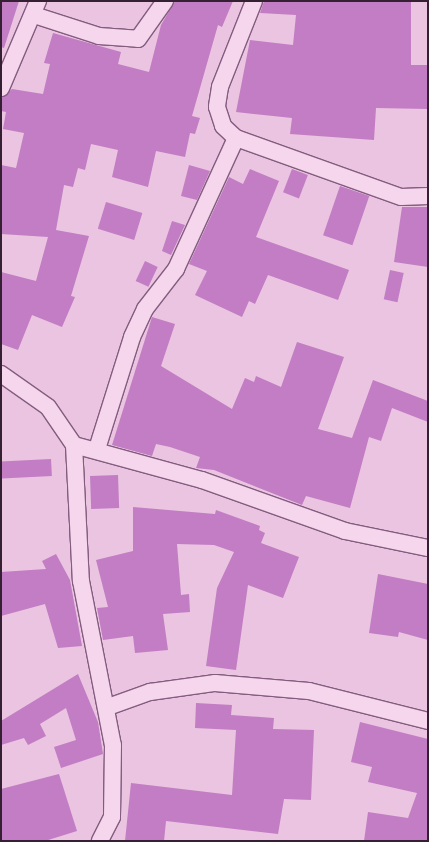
<!DOCTYPE html>
<html>
<head>
<meta charset="utf-8">
<style>
	body { margin:0 }
	#map { position:relative; width:429px; height:842px; overflow:hidden; background:#eac4e0; font-family:"Libre Baskerville",serif }
	div>[style] { position:absolute }
	[style*='--x'] { left:calc(var(--x)*1px); top:calc(var(--y)*1px); width:calc(var(--w)*1px); rotate:calc(var(--a)*1deg) }
	.building>* { inset:0; background:#c27dc4; transform-origin:0 0 }
	.roads { filter:drop-shadow(1px 0 #835c7f) drop-shadow(-1px 0 #835c7f) drop-shadow(0 1px #835c7f) drop-shadow(0 -1px #835c7f) }
	.street>* { height:16px; margin:-8px; padding:0 8px; transform-origin:8px; border-radius:8px; background:#f5d6ed }
	span { translate:-50% -50%; white-space:nowrap; text-align:center; line-height:1.15; -webkit-text-stroke:5px #f2d3ea; paint-order:stroke }
	.frame { position:absolute; inset:0; border:2px solid #341f33; pointer-events:none }
</style>
</head>
<body>
<div id="map">
	<div class="building">
		<i style="clip-path:polygon(1px 1px,19px 1px,4px 48px,1px 47px)"></i>
		<i style="clip-path:polygon(175px 1px,233px 1px,222px 27px,218px 25px,192px 116px,200px 118px,195px 134px,190px 133px,185px 157px,156px 151px,148px 187px,112px 177px,118px 150px,91px 144px,85px 170px,78px 168px,73px 187px,64px 185px,56px 230px,89px 236px,71px 296px,75px 297px,62px 327px,32px 315px,18px 350px,1px 344px,1px 272px,36px 281px,48px 237px,1px 234px,1px 165px,16px 168px,24px 133px,3px 129px,6px 112px,1px 111px,1px 98px,12px 89px,43px 94px,50px 64px,44px 63px,53px 33px,121px 52px,118px 64px,149px 72px,161px 25px)"></i>
		<i style="clip-path:polygon(264px 1px,411px 1px,411px 65px,428px 65px,428px 109px,376px 108px,374px 140px,290px 134px,292px 118px,236px 112px,250px 40px,293px 45px,296px 15px,260px 13px)"></i>
		<i style="clip-path:polygon(189px 165px,210px 171px,197px 200px,181px 196px)"></i>
		<i style="clip-path:polygon(250px 169px,279px 181px,256px 237px,349px 270px,338px 300px,268px 275px,255px 304px,249px 301px,242px 317px,195px 295px,207px 271px,189px 264px,229px 177px,243px 184px)"></i>
		<i style="left:292px;top:169px;width:17px;height:25px;rotate:21deg"></i>
		<i style="left:340px;top:186px;width:31px;height:52px;rotate:19deg"></i>
		<i style="left:106px;top:202px;width:38px;height:28px;rotate:17deg"></i>
		<i style="clip-path:polygon(402px 207px,428px 207px,428px 267px,394px 262px)"></i>
		<i style="clip-path:polygon(172px 221px,185px 225px,171px 255px,162px 251px)"></i>
		<i style="left:145px;top:261px;width:14px;height:22px;rotate:25deg"></i>
		<i style="left:390px;top:270px;width:14px;height:30px;rotate:12deg"></i>
		<i style="clip-path:polygon(152px 317px,175px 324px,161px 366px,232px 409px,245px 378px,254px 382px,256px 376px,281px 387px,297px 342px,344px 357px,318px 429px,352px 438px,373px 380px,428px 401px,428px 422px,392px 408px,381px 441px,369px 437px,350px 508px,306px 496px,302px 505px,214px 470px,196px 468px,200px 457px,170px 447px,156px 444px,152px 456px,112px 445px)"></i>
		<i style="left:51px;top:459px;width:17px;height:50px;rotate:87deg"></i>
		<i style="left:118px;top:475px;width:33px;height:28px;rotate:88deg"></i>
		<i style="clip-path:polygon(133px 507px,215px 514px,216px 510px,260px 526px,259px 530px,265px 533px,261px 543px,299px 557px,283px 598px,248px 585px,236px 670px,206px 666px,217px 588px,234px 552px,214px 545px,177px 544px,181px 595px,189px 594px,190px 612px,163px 614px,168px 650px,135px 653px,133px 636px,103px 640px,97px 608px,108px 607px,96px 560px,133px 551px)"></i>
		<i style="clip-path:polygon(56px 554px,70px 580px,82px 646px,58px 648px,45px 604px,1px 616px,1px 572px,46px 569px,42px 561px)"></i>
		<i style="clip-path:polygon(378px 574px,428px 584px,428px 640px,399px 632px,398px 637px,369px 633px)"></i>
		<i style="clip-path:polygon(78px 674px,98px 722px,103px 754px,61px 768px,54px 747px,76px 740px,66px 708px,40px 724px,46px 736px,28px 745px,24px 738px,1px 745px,1px 721px)"></i>
		<i style="clip-path:polygon(196px 703px,232px 705px,231px 715px,274px 718px,273px 729px,314px 730px,311px 800px,284px 799px,278px 834px,166px 821px,164px 841px,125px 841px,131px 783px,232px 795px,236px 730px,195px 728px)"></i>
		<i style="clip-path:polygon(360px 722px,428px 739px,428px 841px,364px 841px,368px 812px,408px 818px,417px 793px,368px 782px,372px 767px,351px 762px)"></i>
		<i style="clip-path:polygon(59px 774px,77px 831px,45px 841px,1px 841px,1px 789px)"></i>
	</div>
	<div class="roads">
		<div class="street">
			<i style="--x:254;--y:1;--w:92;--a:111.6"></i>
			<i style="--x:220;--y:87;--w:20;--a:99"></i>
			<i style="--x:217;--y:107;--w:20;--a:72"></i>
			<i style="--x:223;--y:126;--w:18;--a:43"></i>
			<i style="--x:236;--y:138;--w:175;--a:19.7"></i>
			<i style="--x:401;--y:197;--w:27;--a:-2"></i>
			<i style="--x:34;--y:15;--w:68;--a:17.9"></i>
			<i style="--x:99;--y:36;--w:39;--a:4"></i>
			<i style="--x:138;--y:39;--w:47;--a:-54.6"></i>
			<i style="--x:1;--y:88;--w:95;--a:-67"></i>
			<i style="--x:1;--y:374;--w:57;--a:35.1"></i>
			<i style="--x:48;--y:407;--w:46;--a:55.6"></i>
			<i style="--x:74;--y:445;--w:136;--a:87.1"></i>
			<i style="--x:81;--y:581;--w:167;--a:79"></i>
			<i style="--x:113;--y:745;--w:72;--a:90.8"></i>
			<i style="--x:112;--y:817;--w:27;--a:117"></i>
			<i style="--x:74;--y:445;--w:133;--a:15.3"></i>
			<i style="--x:202;--y:480;--w:152;--a:19.6"></i>
			<i style="--x:345;--y:531;--w:85;--a:11.6"></i>
			<i style="--x:97;--y:449;--w:117;--a:-72.6"></i>
			<i style="--x:132;--y:337;--w:31;--a:-65"></i>
			<i style="--x:145;--y:309;--w:51;--a:-52.2"></i>
			<i style="--x:176;--y:269;--w:144;--a:-65.4"></i>
			<i style="--x:108;--y:707;--w:45;--a:-19.7"></i>
			<i style="--x:150;--y:692;--w:66;--a:-7.9"></i>
			<i style="--x:215;--y:683;--w:94;--a:4.9"></i>
			<i style="--x:309;--y:691;--w:123;--a:14.1"></i>
		</div>
	</div>
	<div class="frame"></div>
</div>
</body>
</html>
